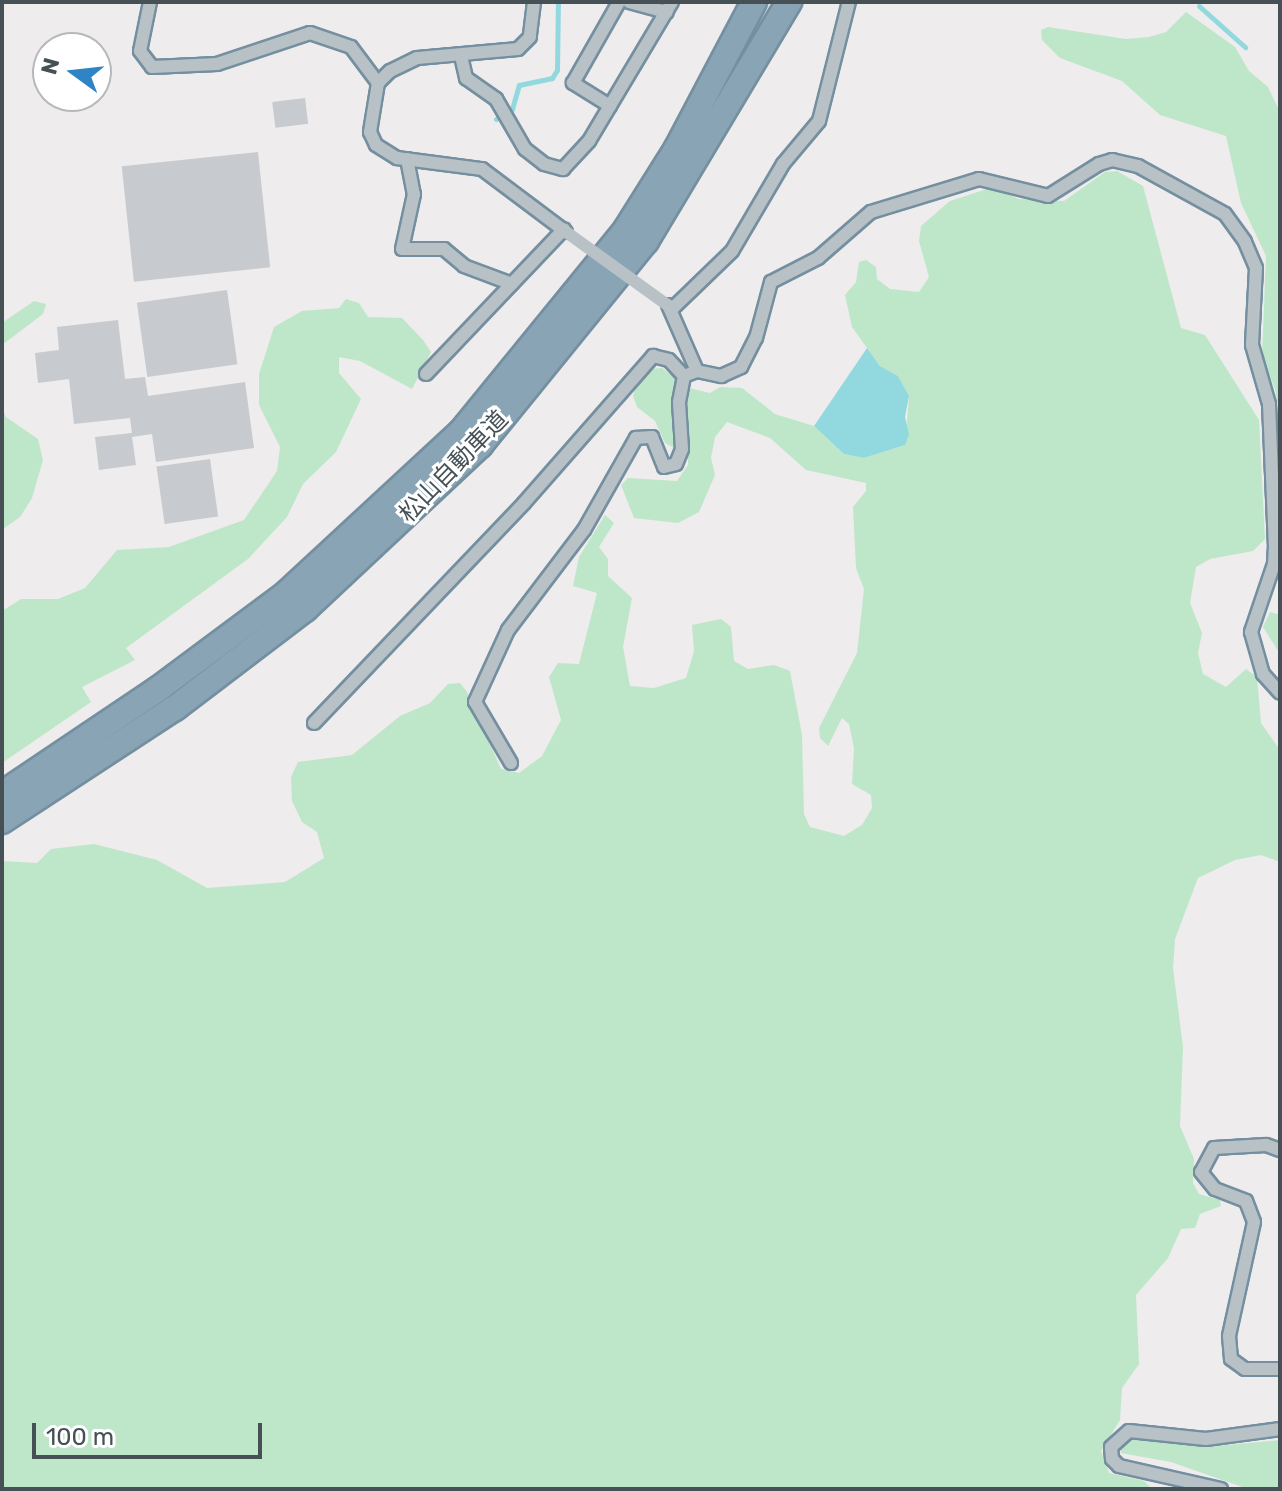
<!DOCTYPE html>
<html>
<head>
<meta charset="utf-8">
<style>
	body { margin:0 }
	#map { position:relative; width:1282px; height:1491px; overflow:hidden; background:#eeecec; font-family:Rubik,"Noto Sans JP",sans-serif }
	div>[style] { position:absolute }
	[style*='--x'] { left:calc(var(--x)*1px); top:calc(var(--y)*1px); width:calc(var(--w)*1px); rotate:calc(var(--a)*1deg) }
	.green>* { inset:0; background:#bee7c9 }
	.water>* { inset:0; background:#91d9df }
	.stream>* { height:5px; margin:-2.5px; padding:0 2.5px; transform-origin:2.5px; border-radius:2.5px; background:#91d9df }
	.building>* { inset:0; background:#c7cace; transform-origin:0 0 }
	.roads { filter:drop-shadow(2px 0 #748fa0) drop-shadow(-2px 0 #748fa0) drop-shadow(0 2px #748fa0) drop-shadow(0 -2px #748fa0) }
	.minor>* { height:12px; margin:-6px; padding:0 6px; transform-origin:6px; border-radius:6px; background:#b8c2c6 }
	.motorway>* { height:24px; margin:-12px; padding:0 12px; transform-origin:12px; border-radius:12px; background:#89a4b5 }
	.minor-bridge>* { height:12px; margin:-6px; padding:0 6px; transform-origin:6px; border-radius:6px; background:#b8c2c6 }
	span { translate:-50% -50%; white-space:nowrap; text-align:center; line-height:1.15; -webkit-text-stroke:6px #fff; paint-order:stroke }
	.street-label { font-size:24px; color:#465156 }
	.frame { position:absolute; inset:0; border:4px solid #465156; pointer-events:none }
	.north { position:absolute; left:32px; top:32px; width:80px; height:80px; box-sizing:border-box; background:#fff; border:2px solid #b5b9bb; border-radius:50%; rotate:285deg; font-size:22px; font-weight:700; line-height:32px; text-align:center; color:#465156 }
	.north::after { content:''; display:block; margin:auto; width:28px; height:36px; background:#2f84c5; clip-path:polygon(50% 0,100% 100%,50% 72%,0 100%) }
	.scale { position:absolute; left:32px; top:1423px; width:230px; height:36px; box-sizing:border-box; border:4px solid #465156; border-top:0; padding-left:10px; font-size:24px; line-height:28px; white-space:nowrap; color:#465156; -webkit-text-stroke:6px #fff; paint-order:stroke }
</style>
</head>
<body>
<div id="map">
	<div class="green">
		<i style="clip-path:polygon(1186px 12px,1235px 47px,1249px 71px,1268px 87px,1280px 112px,1280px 420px,1275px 389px,1262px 357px,1266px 256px,1241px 203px,1226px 136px,1160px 115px,1122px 81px,1060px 58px,1042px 40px,1041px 30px,1048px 27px,1126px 39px,1149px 37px,1166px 32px)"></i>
		<i style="clip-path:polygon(1117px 171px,1143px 186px,1181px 328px,1205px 335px,1259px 420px,1265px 539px,1253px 551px,1210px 559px,1196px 567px,1190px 603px,1202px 633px,1198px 653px,1203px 674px,1226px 687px,1246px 669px,1257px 677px,1261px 723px,1280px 750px,1280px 862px,1261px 855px,1235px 860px,1198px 878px,1175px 939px,1173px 968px,1183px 1047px,1180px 1126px,1194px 1159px,1193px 1183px,1199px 1194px,1220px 1200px,1221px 1206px,1200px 1214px,1195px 1228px,1181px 1229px,1168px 1258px,1136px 1295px,1139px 1364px,1122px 1388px,1120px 1420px,1101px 1451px,1109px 1473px,1144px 1481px,1152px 1489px,2px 1489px,2px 861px,37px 863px,51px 849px,94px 844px,157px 860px,207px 888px,285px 882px,324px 858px,317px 832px,302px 822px,292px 801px,291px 777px,298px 762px,352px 755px,400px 716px,430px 703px,448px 684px,460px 683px,467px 692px,501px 769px,519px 773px,542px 756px,561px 720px,549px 677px,558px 663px,579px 664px,597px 593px,573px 586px,579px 557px,605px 515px,614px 523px,599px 547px,608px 559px,608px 576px,632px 598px,623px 647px,630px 686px,654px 688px,686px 678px,694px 651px,692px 625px,721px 619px,731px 627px,734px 661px,748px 669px,774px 665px,790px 671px,802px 735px,804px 814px,810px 827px,844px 836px,862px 825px,872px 808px,871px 795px,852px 784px,854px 748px,849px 724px,842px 718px,828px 746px,820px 738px,819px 728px,857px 653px,864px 589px,856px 568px,853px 507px,866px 491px,866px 483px,806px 470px,770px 438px,727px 422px,715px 437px,711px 458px,715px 475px,699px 512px,678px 523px,634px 518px,621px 485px,628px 478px,677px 481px,688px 465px,688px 455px,665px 443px,655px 421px,637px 407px,633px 396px,637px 384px,648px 369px,662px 368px,689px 388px,710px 393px,720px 387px,742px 388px,775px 414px,814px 426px,844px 454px,864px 458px,905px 445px,909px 397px,898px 376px,880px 366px,852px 327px,845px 295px,856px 282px,859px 262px,866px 260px,876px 267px,877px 279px,890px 289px,919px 292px,929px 277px,919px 241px,921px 226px,950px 201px,990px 188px,1019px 199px,1064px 201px,1105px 172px)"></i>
		<i style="clip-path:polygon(346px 299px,359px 303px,368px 317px,402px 318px,423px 340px,431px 352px,412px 389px,360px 361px,339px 357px,339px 373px,361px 399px,336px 452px,303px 484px,287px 517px,248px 559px,126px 648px,135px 660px,82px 687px,91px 702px,2px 763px,2px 611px,21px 599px,58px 599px,85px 588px,117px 550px,169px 547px,244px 520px,277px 471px,280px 447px,259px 405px,259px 374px,274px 327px,302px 311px,339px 308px)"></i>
		<i style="clip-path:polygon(34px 301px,46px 304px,43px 314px,2px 345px,2px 323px)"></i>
		<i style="clip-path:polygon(2px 408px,6px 417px,38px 439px,43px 460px,32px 498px,20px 517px,3px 529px)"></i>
		<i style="clip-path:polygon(1270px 612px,1280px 615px,1280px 654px,1263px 627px)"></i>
		<i style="clip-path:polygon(1138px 1438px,1208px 1447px,1280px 1440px,1280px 1489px,1248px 1489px,1171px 1462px,1121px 1453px,1121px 1444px)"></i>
	</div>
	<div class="water">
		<i style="clip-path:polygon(867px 348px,880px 366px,898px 376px,909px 396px,905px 417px,909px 434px,905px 445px,864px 458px,844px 454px,814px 426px)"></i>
	</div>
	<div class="stream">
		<i style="--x:1199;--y:6;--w:62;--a:41.7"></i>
		<i style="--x:496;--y:119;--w:19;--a:-32"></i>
		<i style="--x:512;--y:109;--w:25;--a:-74"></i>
		<i style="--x:519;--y:85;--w:34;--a:-12"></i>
		<i style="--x:552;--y:78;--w:9;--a:-58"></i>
		<i style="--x:557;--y:70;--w:68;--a:-89.2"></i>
	</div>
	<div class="building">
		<i style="left:305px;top:98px;width:26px;height:33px;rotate:83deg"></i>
		<i style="left:258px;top:152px;width:116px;height:137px;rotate:84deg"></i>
		<i style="left:227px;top:290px;width:75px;height:91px;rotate:82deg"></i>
		<i style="clip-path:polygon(118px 320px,125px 379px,145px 377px,148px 396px,245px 382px,254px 448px,156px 462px,152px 434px,132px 437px,136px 465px,99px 470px,95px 437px,132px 433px,130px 418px,74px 424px,69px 379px,38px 383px,35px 353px,59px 350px,57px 327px)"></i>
		<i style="left:210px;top:459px;width:58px;height:54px;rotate:82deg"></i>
	</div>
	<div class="roads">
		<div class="minor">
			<i style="--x:150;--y:2;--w:50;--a:101.5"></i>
			<i style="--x:140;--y:51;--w:20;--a:53"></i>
			<i style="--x:152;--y:67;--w:65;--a:-2.6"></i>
			<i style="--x:217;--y:64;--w:98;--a:-18.4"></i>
			<i style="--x:310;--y:33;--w:43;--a:18.9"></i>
			<i style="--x:351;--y:47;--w:45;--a:53.1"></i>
			<i style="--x:534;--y:2;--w:35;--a:97"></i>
			<i style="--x:530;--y:37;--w:17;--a:135"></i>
			<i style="--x:518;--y:49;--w:101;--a:174.9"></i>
			<i style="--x:417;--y:58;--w:30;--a:154"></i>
			<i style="--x:390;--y:71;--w:17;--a:135"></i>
			<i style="--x:378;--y:83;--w:50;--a:99.3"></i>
			<i style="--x:370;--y:132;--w:14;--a:65"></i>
			<i style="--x:376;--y:145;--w:25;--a:32"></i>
			<i style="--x:397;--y:158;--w:86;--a:7.4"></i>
			<i style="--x:482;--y:169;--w:105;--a:36.9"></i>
			<i style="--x:629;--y:2;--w:39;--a:15"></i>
			<i style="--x:461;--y:56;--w:23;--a:77"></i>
			<i style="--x:466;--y:78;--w:37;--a:35"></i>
			<i style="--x:496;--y:99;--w:58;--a:59.9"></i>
			<i style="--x:525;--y:149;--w:24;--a:38"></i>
			<i style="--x:544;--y:164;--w:20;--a:15"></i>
			<i style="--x:563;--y:169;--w:38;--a:-47"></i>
			<i style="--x:589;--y:141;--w:162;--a:-59.2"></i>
			<i style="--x:610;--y:106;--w:44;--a:-148.1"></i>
			<i style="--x:573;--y:83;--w:93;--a:-60.4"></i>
			<i style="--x:407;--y:159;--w:36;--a:79"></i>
			<i style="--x:414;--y:194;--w:56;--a:102.3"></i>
			<i style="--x:402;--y:249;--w:42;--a:0"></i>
			<i style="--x:444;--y:249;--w:26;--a:40"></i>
			<i style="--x:464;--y:266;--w:51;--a:20.6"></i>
			<i style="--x:668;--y:305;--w:72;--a:66.3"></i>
			<i style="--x:672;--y:309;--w:83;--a:-44"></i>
			<i style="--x:732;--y:251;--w:101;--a:-59.6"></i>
			<i style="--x:783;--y:164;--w:56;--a:-50.1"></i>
			<i style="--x:819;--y:121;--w:123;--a:-75.9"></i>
			<i style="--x:426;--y:374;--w:200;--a:-46.4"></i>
			<i style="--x:684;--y:376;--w:14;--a:-21"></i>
			<i style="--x:697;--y:371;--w:25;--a:12"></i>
			<i style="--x:721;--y:376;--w:22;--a:-24"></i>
			<i style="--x:741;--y:367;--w:33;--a:-63"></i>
			<i style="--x:756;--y:338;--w:58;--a:-75"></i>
			<i style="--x:771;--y:282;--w:53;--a:-27.1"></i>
			<i style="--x:818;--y:258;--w:70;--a:-41"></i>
			<i style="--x:871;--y:212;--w:113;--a:-17"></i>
			<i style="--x:979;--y:179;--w:71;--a:13.8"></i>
			<i style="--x:1048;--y:196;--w:60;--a:-32.1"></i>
			<i style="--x:1099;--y:164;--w:14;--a:-17"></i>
			<i style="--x:1112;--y:160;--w:27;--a:13"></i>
			<i style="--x:1138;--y:166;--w:99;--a:28.9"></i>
			<i style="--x:1225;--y:214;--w:34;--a:54"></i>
			<i style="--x:1245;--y:242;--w:28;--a:67"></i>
			<i style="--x:1256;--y:268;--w:77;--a:93"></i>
			<i style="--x:1252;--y:345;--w:61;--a:73.9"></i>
			<i style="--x:1269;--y:404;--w:141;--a:87.6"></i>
			<i style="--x:1275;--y:545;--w:19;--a:93"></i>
			<i style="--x:1274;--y:564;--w:72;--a:108.7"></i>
			<i style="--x:1251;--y:632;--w:44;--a:74.1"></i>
			<i style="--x:1263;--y:674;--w:25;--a:48"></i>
			<i style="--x:314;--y:723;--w:304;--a:-46.3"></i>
			<i style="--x:524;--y:503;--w:196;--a:-48.7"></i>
			<i style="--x:653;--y:356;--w:16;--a:14"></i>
			<i style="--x:669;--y:360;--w:22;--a:47"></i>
			<i style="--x:511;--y:763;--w:71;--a:-120.5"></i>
			<i style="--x:475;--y:702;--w:79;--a:-65.4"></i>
			<i style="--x:508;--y:630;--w:126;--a:-52.8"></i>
			<i style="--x:584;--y:530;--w:106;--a:-60.5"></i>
			<i style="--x:636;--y:438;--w:16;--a:-4"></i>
			<i style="--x:652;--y:437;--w:32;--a:68"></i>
			<i style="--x:664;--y:467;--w:12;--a:-14"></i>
			<i style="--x:676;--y:464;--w:16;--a:-68"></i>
			<i style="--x:682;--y:449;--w:47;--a:-93.7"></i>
			<i style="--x:679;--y:402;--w:26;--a:-79"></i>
			<i style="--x:1280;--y:1150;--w:15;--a:-160"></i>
			<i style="--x:1266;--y:1145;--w:52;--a:176.7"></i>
			<i style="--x:1214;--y:1148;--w:27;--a:118"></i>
			<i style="--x:1201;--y:1172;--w:22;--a:51"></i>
			<i style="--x:1215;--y:1189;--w:33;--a:21"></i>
			<i style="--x:1246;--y:1201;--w:22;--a:69"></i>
			<i style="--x:1254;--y:1222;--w:117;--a:102.4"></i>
			<i style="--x:1229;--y:1336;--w:23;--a:85"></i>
			<i style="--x:1231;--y:1359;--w:17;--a:36"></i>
			<i style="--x:1245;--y:1369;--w:35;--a:0"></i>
			<i style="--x:1221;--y:1489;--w:105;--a:-167.3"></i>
			<i style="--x:1119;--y:1466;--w:10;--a:-135"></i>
			<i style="--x:1112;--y:1459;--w:12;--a:-95"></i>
			<i style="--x:1111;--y:1447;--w:24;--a:-42"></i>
			<i style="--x:1129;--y:1431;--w:77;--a:5.9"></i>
			<i style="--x:1206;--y:1439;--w:75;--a:-7.7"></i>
		</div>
		<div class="motorway">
			<i style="--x:2;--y:794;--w:187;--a:-33.9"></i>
			<i style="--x:157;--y:690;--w:162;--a:-36.7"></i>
			<i style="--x:287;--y:593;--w:237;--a:-42.8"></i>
			<i style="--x:461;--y:432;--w:259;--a:-50.8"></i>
			<i style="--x:625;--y:231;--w:98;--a:-57.9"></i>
			<i style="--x:677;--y:148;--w:165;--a:-62.2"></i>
			<i style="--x:2;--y:821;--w:207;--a:-33.2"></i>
			<i style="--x:175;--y:708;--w:163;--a:-37.3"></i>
			<i style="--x:305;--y:609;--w:240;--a:-43.1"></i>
			<i style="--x:480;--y:445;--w:263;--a:-50.9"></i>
			<i style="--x:646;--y:241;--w:279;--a:-59.1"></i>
		</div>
	</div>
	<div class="minor-bridge">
		<i style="--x:566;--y:232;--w:123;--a:35.8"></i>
	</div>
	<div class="street-label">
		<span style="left:454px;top:467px;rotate:-46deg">松山自動車道</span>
	</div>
	<div class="frame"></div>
	<div class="north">N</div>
	<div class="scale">100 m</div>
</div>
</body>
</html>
